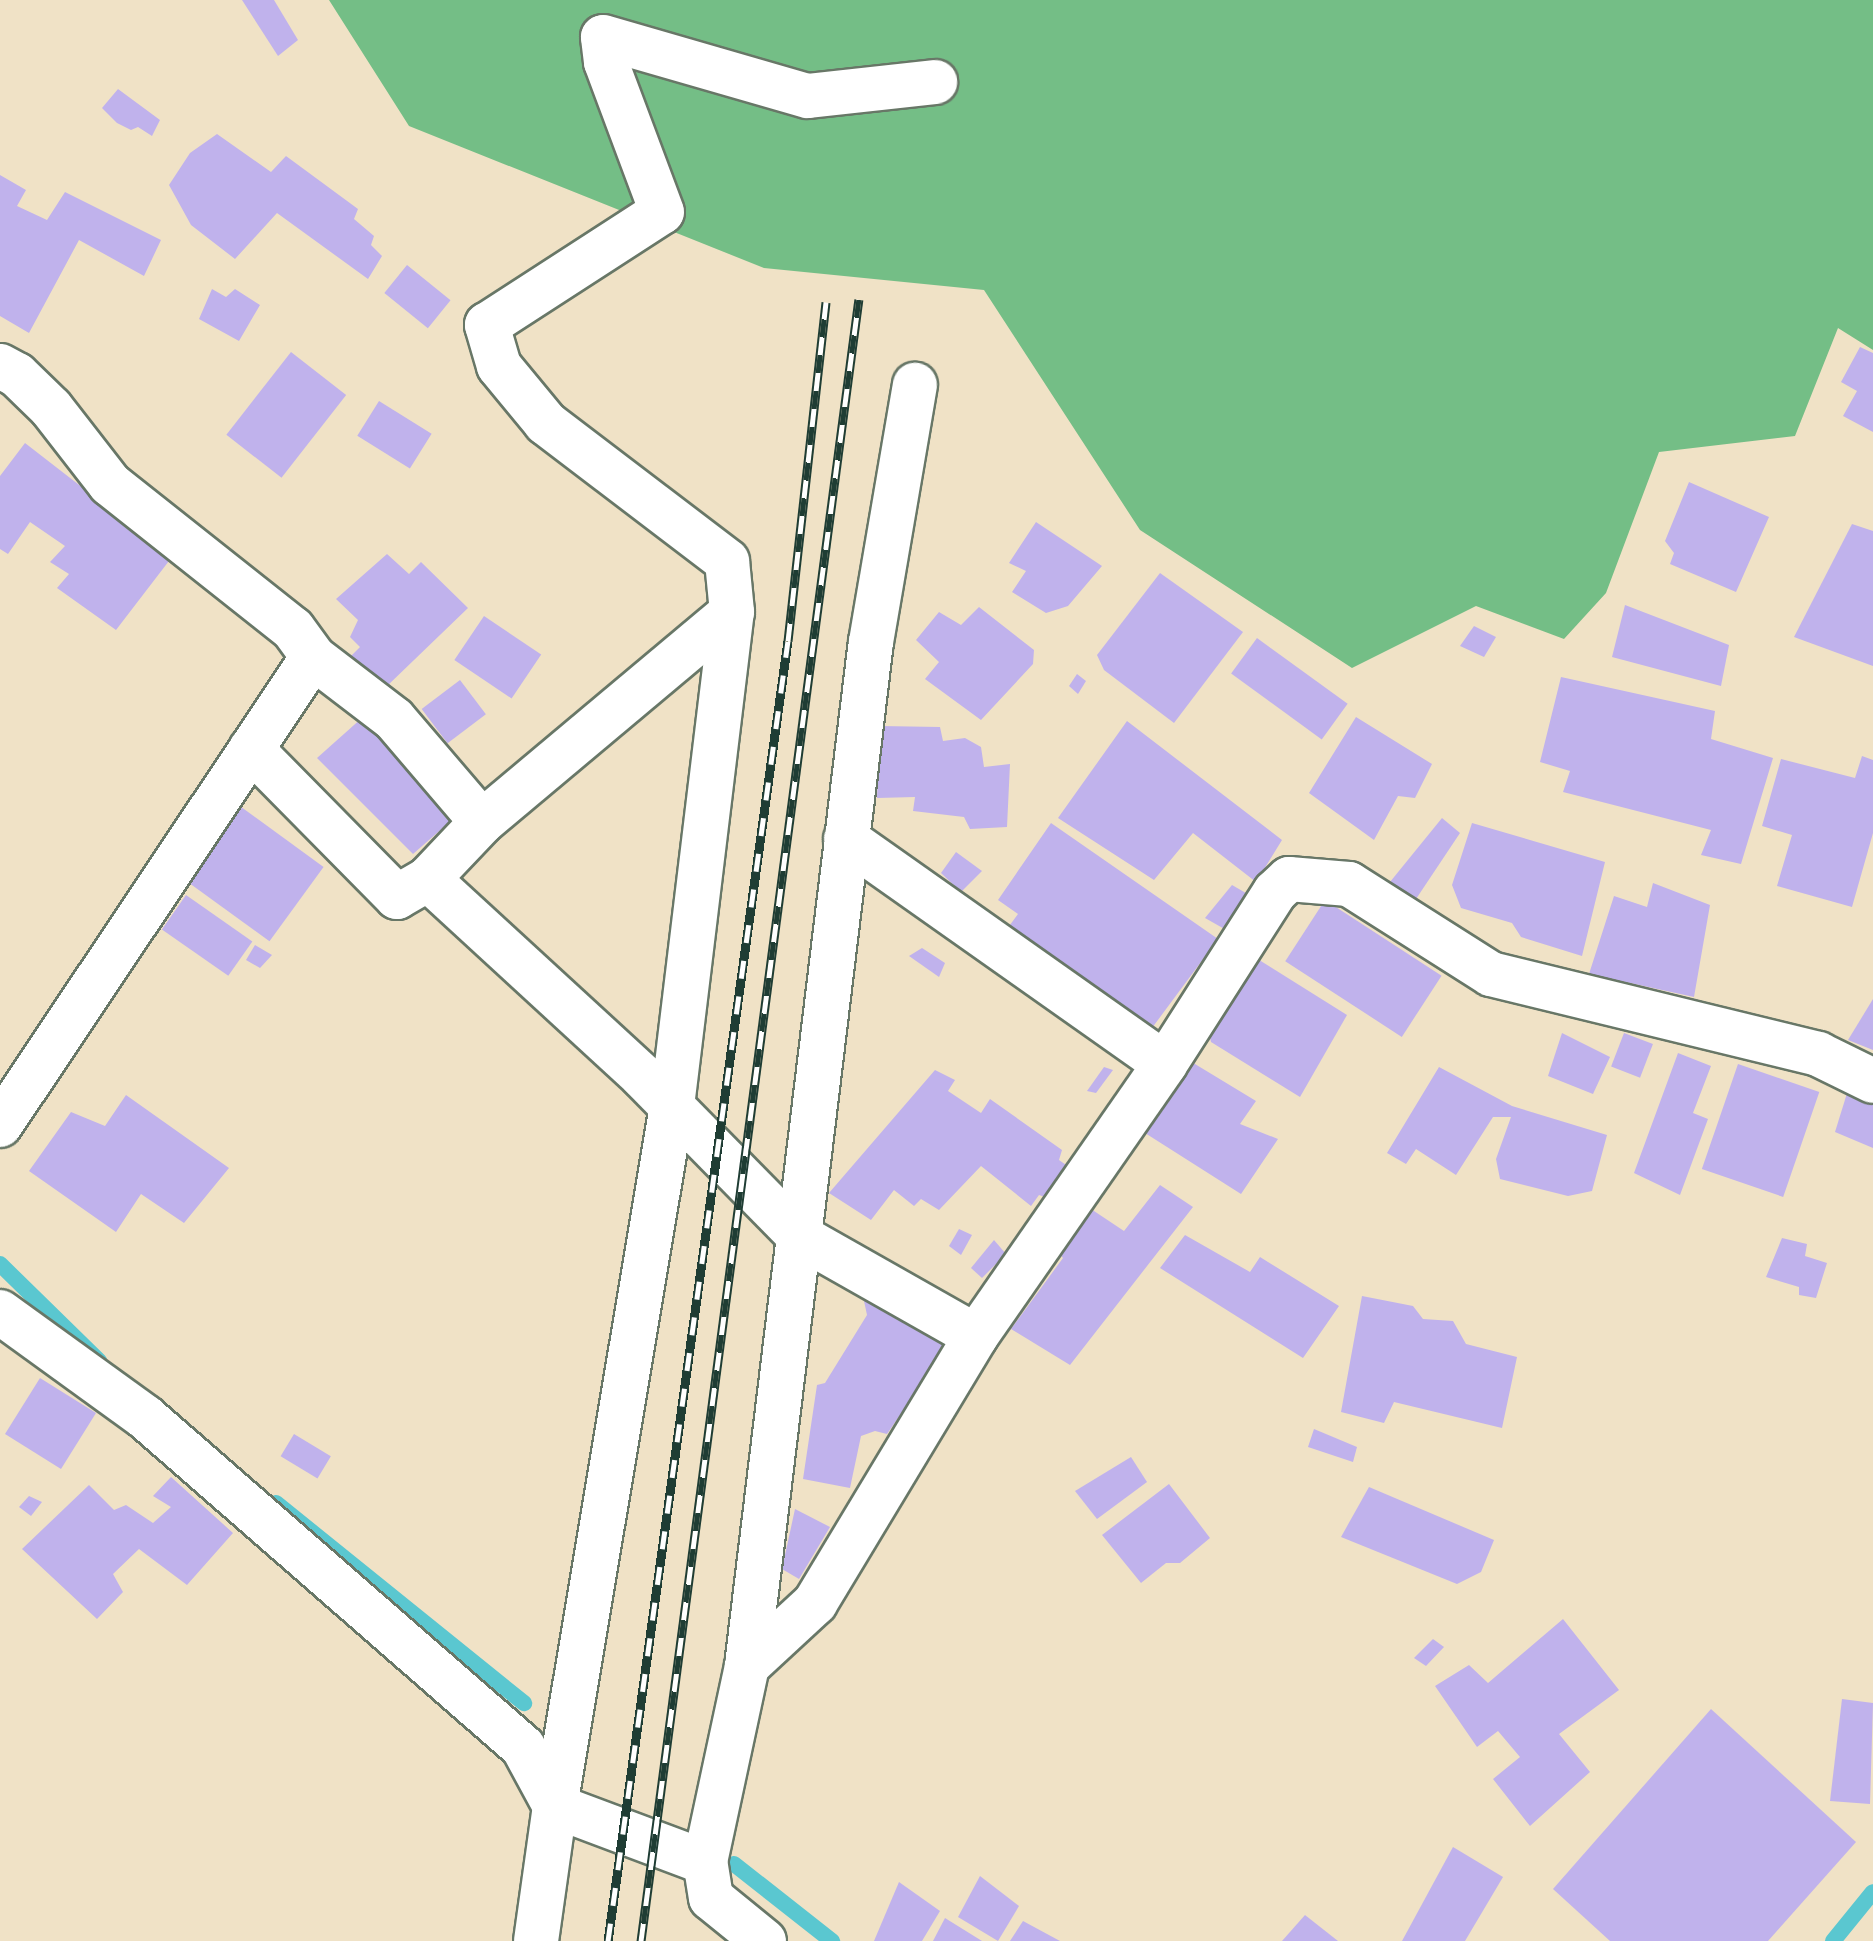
<!DOCTYPE html>
<html>
<head>
<meta charset="utf-8">
<style>
	body { margin:0 }
	#map { position:relative; width:1873px; height:1941px; overflow:hidden; background:#f0e2c6; font-family:"Architects Daughter",sans-serif }
	div>[style] { position:absolute }
	[style*='--x'] { left:calc(var(--x)*1px); top:calc(var(--y)*1px); width:calc(var(--w)*1px); rotate:calc(var(--a)*1deg) }
	.forest>* { inset:0; background:#74be86 }
	.stream>* { height:16px; margin:-8px; padding:0 8px; transform-origin:8px; border-radius:8px; background:#5ac7d0 }
	.building>* { inset:0; background:#c0b2ec; transform-origin:0 0 }
	.roads { filter:drop-shadow(2px 0 #687767) drop-shadow(-2px 0 #687767) drop-shadow(0 2px #687767) drop-shadow(0 -2px #687767) }
	.minor>* { height:44px; margin:-22px; padding:0 22px; transform-origin:22px; border-radius:22px; background:#fff }
	.rail>* { height:9px; margin-top:-4.5px; transform-origin:0; background:repeating-linear-gradient(90deg,#fff 0 18px,#1f3d34 0 36px); box-sizing:border-box; border-block:2px solid #1f3d34 }
	span { translate:-50% -50%; white-space:nowrap; text-align:center; line-height:1.15; -webkit-text-stroke:6px #fff; paint-order:stroke }
</style>
</head>
<body>
<div id="map">
	<div class="forest">
		<i style="clip-path:polygon(329px 0,1873px 0,1873px 350px,1838px 328px,1795px 436px,1659px 452px,1606px 593px,1564px 639px,1476px 606px,1352px 668px,1140px 530px,984px 290px,764px 268px,409px 126px)"></i>
	</div>
	<div class="stream">
		<i style="--x:0;--y:1264;--w:139;--a:44.4"></i>
		<i style="--x:276;--y:1503;--w:319;--a:38.9"></i>
		<i style="--x:734;--y:1864;--w:125;--a:38.2"></i>
		<i style="--x:1833;--y:1941;--w:63;--a:-50.8"></i>
	</div>
	<div class="building">
		<i style="clip-path:polygon(242px 0,274px 0,298px 40px,278px 56px)"></i>
		<i style="clip-path:polygon(118px 89px,160px 120px,152px 136px,138px 127px,131px 130px,117px 123px,102px 108px)"></i>
		<i style="clip-path:polygon(217px 134px,271px 172px,286px 156px,358px 209px,354px 219px,374px 236px,371px 245px,382px 256px,368px 279px,277px 213px,235px 259px,191px 225px,169px 185px,190px 153px)"></i>
		<i style="clip-path:polygon(0 175px,26px 190px,17px 206px,47px 220px,65px 192px,161px 240px,144px 276px,79px 240px,29px 333px,0 316px)"></i>
		<i style="left:407px;top:265px;width:56px;height:36px;rotate:39deg"></i>
		<i style="clip-path:polygon(212px 289px,226px 297px,235px 289px,260px 305px,239px 341px,199px 319px)"></i>
		<i style="clip-path:polygon(1860px 347px,1873px 353px,1873px 432px,1843px 416px,1857px 391px,1841px 382px)"></i>
		<i style="left:291px;top:352px;width:70px;height:105px;rotate:38deg"></i>
		<i style="left:379px;top:401px;width:62px;height:41px;rotate:32deg"></i>
		<i style="clip-path:polygon(25px 443px,172px 557px,116px 630px,57px 588px,69px 574px,50px 562px,65px 546px,30px 522px,8px 554px,0 549px,0 476px)"></i>
		<i style="clip-path:polygon(1689px 482px,1769px 517px,1736px 592px,1670px 564px,1674px 553px,1665px 541px)"></i>
		<i style="clip-path:polygon(1036px 522px,1102px 566px,1068px 606px,1046px 613px,1012px 592px,1026px 571px,1009px 563px)"></i>
		<i style="clip-path:polygon(1852px 524px,1873px 531px,1873px 666px,1794px 637px)"></i>
		<i style="clip-path:polygon(387px 554px,409px 574px,421px 562px,468px 608px,386px 687px,350px 657px,360px 647px,350px 637px,358px 620px,336px 599px)"></i>
		<i style="clip-path:polygon(1160px 573px,1243px 632px,1174px 723px,1104px 670px,1097px 655px)"></i>
		<i style="clip-path:polygon(1625px 605px,1729px 645px,1721px 686px,1612px 657px)"></i>
		<i style="clip-path:polygon(979px 607px,1034px 650px,1033px 664px,981px 720px,925px 679px,939px 662px,916px 640px,939px 612px,961px 625px)"></i>
		<i style="left:484px;top:616px;width:69px;height:53px;rotate:34deg"></i>
		<i style="clip-path:polygon(1474px 626px,1496px 637px,1484px 657px,1460px 646px)"></i>
		<i style="left:1257px;top:638px;width:112px;height:44px;rotate:36deg"></i>
		<i style="clip-path:polygon(1077px 674px,1086px 681px,1078px 694px,1069px 686px)"></i>
		<i style="clip-path:polygon(1561px 677px,1715px 711px,1711px 739px,1773px 758px,1741px 864px,1701px 855px,1711px 830px,1563px 792px,1570px 771px,1540px 762px)"></i>
		<i style="left:460px;top:680px;width:43px;height:48px;rotate:53deg"></i>
		<i style="clip-path:polygon(363px 717px,453px 819px,413px 854px,317px 758px)"></i>
		<i style="clip-path:polygon(1356px 717px,1432px 764px,1415px 798px,1398px 796px,1374px 840px,1309px 793px)"></i>
		<i style="clip-path:polygon(1127px 721px,1282px 840px,1256px 882px,1193px 833px,1154px 880px,1058px 818px)"></i>
		<i style="clip-path:polygon(880px 726px,940px 727px,943px 741px,965px 738px,981px 747px,984px 767px,1010px 764px,1007px 827px,970px 829px,964px 817px,913px 811px,915px 797px,877px 798px)"></i>
		<i style="clip-path:polygon(1862px 756px,1873px 760px,1873px 833px,1852px 907px,1777px 886px,1792px 835px,1762px 826px,1781px 759px,1855px 778px)"></i>
		<i style="left:237px;top:804px;width:107px;height:92px;rotate:36deg"></i>
		<i style="clip-path:polygon(1442px 818px,1460px 833px,1414px 902px,1390px 882px)"></i>
		<i style="clip-path:polygon(1051px 823px,1218px 939px,1152px 1028px,1007px 929px,1018px 914px,998px 900px)"></i>
		<i style="clip-path:polygon(1472px 823px,1605px 862px,1582px 956px,1521px 937px,1512px 923px,1461px 908px,1452px 885px)"></i>
		<i style="clip-path:polygon(956px 852px,982px 871px,961px 892px,941px 873px)"></i>
		<i style="clip-path:polygon(1653px 883px,1710px 905px,1694px 997px,1589px 974px,1614px 896px,1647px 907px)"></i>
		<i style="clip-path:polygon(1232px 885px,1251px 896px,1228px 931px,1205px 918px)"></i>
		<i style="left:186px;top:895px;width:81px;height:42px;rotate:35deg"></i>
		<i style="left:1325px;top:900px;width:139px;height:73px;rotate:33deg"></i>
		<i style="clip-path:polygon(255px 945px,272px 955px,260px 968px,246px 960px)"></i>
		<i style="clip-path:polygon(922px 948px,945px 963px,939px 977px,909px 956px)"></i>
		<i style="clip-path:polygon(1256px 958px,1347px 1015px,1300px 1097px,1211px 1042px,1208px 1028px)"></i>
		<i style="clip-path:polygon(1873px 999px,1873px 1050px,1848px 1040px)"></i>
		<i style="clip-path:polygon(1562px 1033px,1610px 1057px,1593px 1094px,1548px 1076px)"></i>
		<i style="left:1624px;top:1033px;width:31px;height:36px;rotate:21deg"></i>
		<i style="clip-path:polygon(1678px 1053px,1711px 1066px,1693px 1113px,1708px 1119px,1680px 1195px,1634px 1173px)"></i>
		<i style="clip-path:polygon(1190px 1061px,1256px 1101px,1240px 1124px,1278px 1139px,1241px 1194px,1145px 1133px)"></i>
		<i style="left:1738px;top:1064px;width:86px;height:111px;rotate:19deg"></i>
		<i style="clip-path:polygon(1104px 1067px,1113px 1070px,1096px 1093px,1087px 1091px)"></i>
		<i style="clip-path:polygon(1439px 1067px,1512px 1106px,1607px 1135px,1592px 1191px,1568px 1196px,1500px 1179px,1496px 1159px,1511px 1117px,1493px 1117px,1456px 1175px,1416px 1149px,1406px 1164px,1387px 1153px)"></i>
		<i style="clip-path:polygon(935px 1070px,955px 1080px,948px 1091px,981px 1113px,990px 1099px,1062px 1150px,1059px 1160px,1069px 1167px,1048px 1198px,1039px 1195px,1031px 1206px,981px 1166px,939px 1210px,921px 1199px,914px 1206px,894px 1190px,871px 1220px,829px 1193px)"></i>
		<i style="clip-path:polygon(1848px 1090px,1873px 1099px,1873px 1148px,1835px 1132px)"></i>
		<i style="clip-path:polygon(126px 1095px,229px 1168px,184px 1223px,141px 1194px,116px 1232px,29px 1171px,71px 1112px,105px 1126px)"></i>
		<i style="clip-path:polygon(1160px 1185px,1193px 1207px,1070px 1365px,1011px 1329px,1063px 1258px,1055px 1249px,1088px 1207px,1124px 1231px)"></i>
		<i style="clip-path:polygon(959px 1229px,972px 1235px,961px 1255px,949px 1246px)"></i>
		<i style="clip-path:polygon(1185px 1235px,1250px 1272px,1260px 1257px,1339px 1306px,1303px 1358px,1160px 1268px)"></i>
		<i style="clip-path:polygon(1782px 1238px,1807px 1244px,1805px 1256px,1827px 1263px,1816px 1298px,1799px 1295px,1799px 1287px,1766px 1277px)"></i>
		<i style="clip-path:polygon(994px 1240px,1006px 1254px,982px 1278px,971px 1268px)"></i>
		<i style="clip-path:polygon(867px 1295px,952px 1339px,887px 1434px,875px 1431px,861px 1436px,850px 1488px,803px 1479px,817px 1385px,825px 1383px,867px 1315px,864px 1301px)"></i>
		<i style="clip-path:polygon(1362px 1296px,1413px 1306px,1423px 1319px,1453px 1321px,1466px 1344px,1517px 1357px,1502px 1428px,1394px 1402px,1384px 1423px,1341px 1412px)"></i>
		<i style="left:40px;top:1378px;width:66px;height:66px;rotate:32deg"></i>
		<i style="clip-path:polygon(1314px 1429px,1357px 1447px,1353px 1462px,1308px 1447px)"></i>
		<i style="left:294px;top:1434px;width:43px;height:26px;rotate:31deg"></i>
		<i style="clip-path:polygon(1131px 1457px,1147px 1482px,1097px 1519px,1075px 1491px)"></i>
		<i style="clip-path:polygon(171px 1477px,233px 1533px,187px 1585px,139px 1549px,113px 1574px,123px 1592px,97px 1619px,22px 1549px,89px 1485px,114px 1510px,126px 1505px,153px 1523px,171px 1507px,153px 1496px)"></i>
		<i style="clip-path:polygon(1169px 1484px,1210px 1538px,1180px 1563px,1166px 1563px,1141px 1583px,1102px 1535px)"></i>
		<i style="clip-path:polygon(1369px 1487px,1494px 1540px,1481px 1572px,1457px 1584px,1341px 1537px)"></i>
		<i style="clip-path:polygon(29px 1496px,42px 1502px,31px 1516px,19px 1507px)"></i>
		<i style="clip-path:polygon(795px 1509px,830px 1527px,799px 1579px,782px 1569px)"></i>
		<i style="clip-path:polygon(1563px 1619px,1619px 1690px,1559px 1734px,1590px 1772px,1530px 1826px,1493px 1779px,1520px 1757px,1498px 1731px,1477px 1747px,1435px 1686px,1469px 1665px,1488px 1683px)"></i>
		<i style="clip-path:polygon(1433px 1639px,1444px 1647px,1426px 1666px,1414px 1658px)"></i>
		<i style="clip-path:polygon(1842px 1699px,1873px 1703px,1870px 1804px,1830px 1801px)"></i>
		<i style="clip-path:polygon(1711px 1709px,1856px 1842px,1768px 1941px,1610px 1941px,1553px 1889px)"></i>
		<i style="clip-path:polygon(1453px 1847px,1503px 1877px,1465px 1941px,1402px 1941px)"></i>
		<i style="clip-path:polygon(980px 1876px,1019px 1906px,998px 1941px,958px 1917px)"></i>
		<i style="clip-path:polygon(899px 1882px,940px 1911px,922px 1941px,874px 1941px)"></i>
		<i style="clip-path:polygon(1305px 1915px,1338px 1941px,1282px 1941px)"></i>
		<i style="clip-path:polygon(945px 1918px,982px 1941px,933px 1941px)"></i>
		<i style="clip-path:polygon(1023px 1921px,1060px 1941px,1010px 1941px)"></i>
	</div>
	<div class="roads">
		<div class="minor">
			<i style="--x:0;--y:366;--w:19;--a:28"></i>
			<i style="--x:17;--y:375;--w:47;--a:44.1"></i>
			<i style="--x:51;--y:408;--w:96;--a:52.2"></i>
			<i style="--x:110;--y:484;--w:233;--a:38.4"></i>
			<i style="--x:293;--y:629;--w:34;--a:54"></i>
			<i style="--x:313;--y:657;--w:102;--a:37.4"></i>
			<i style="--x:394;--y:719;--w:135;--a:49.5"></i>
			<i style="--x:482;--y:822;--w:79;--a:133.5"></i>
			<i style="--x:428;--y:879;--w:292;--a:42.6"></i>
			<i style="--x:643;--y:1077;--w:223;--a:45.5"></i>
			<i style="--x:799;--y:1236;--w:203;--a:29.5"></i>
			<i style="--x:251;--y:749;--w:208;--a:45.4"></i>
			<i style="--x:397;--y:897;--w:36;--a:-30"></i>
			<i style="--x:482;--y:822;--w:326;--a:-40"></i>
			<i style="--x:846;--y:839;--w:390;--a:35.2"></i>
			<i style="--x:0;--y:1125;--w:563;--a:-56.23"></i>
			<i style="--x:0;--y:1312;--w:179;--a:35.9"></i>
			<i style="--x:145;--y:1417;--w:502;--a:41.12"></i>
			<i style="--x:523;--y:1747;--w:67;--a:61.5"></i>
			<i style="--x:555;--y:1806;--w:160;--a:20.5"></i>
			<i style="--x:747;--y:1666;--w:1031;--a:-83.1"></i>
			<i style="--x:871;--y:642;--w:261;--a:-80.3"></i>
			<i style="--x:536;--y:1941;--w:136;--a:-82"></i>
			<i style="--x:555;--y:1806;--w:710;--a:-80.51"></i>
			<i style="--x:672;--y:1106;--w:498;--a:-83.1"></i>
			<i style="--x:732;--y:612;--w:51;--a:-95.6"></i>
			<i style="--x:727;--y:561;--w:228;--a:-142.7"></i>
			<i style="--x:546;--y:423;--w:74;--a:-129.5"></i>
			<i style="--x:499;--y:366;--w:43;--a:-106.3"></i>
			<i style="--x:487;--y:325;--w:208;--a:-32.9"></i>
			<i style="--x:662;--y:212;--w:160;--a:-110.5"></i>
			<i style="--x:606;--y:62;--w:25;--a:-97"></i>
			<i style="--x:603;--y:37;--w:213;--a:16.1"></i>
			<i style="--x:808;--y:96;--w:128;--a:-6.3"></i>
			<i style="--x:764;--y:1941;--w:68;--a:-140.9"></i>
			<i style="--x:711;--y:1898;--w:36;--a:-99"></i>
			<i style="--x:705;--y:1862;--w:200;--a:-77.9"></i>
			<i style="--x:747;--y:1666;--w:93;--a:-42.8"></i>
			<i style="--x:815;--y:1603;--w:312;--a:-58.9"></i>
			<i style="--x:976;--y:1336;--w:331;--a:-55.2"></i>
			<i style="--x:1165;--y:1064;--w:204;--a:-57.4"></i>
			<i style="--x:1275;--y:892;--w:19;--a:-43"></i>
			<i style="--x:1289;--y:879;--w:60;--a:4.8"></i>
			<i style="--x:1349;--y:884;--w:168;--a:32.4"></i>
			<i style="--x:1491;--y:974;--w:337;--a:13.7"></i>
			<i style="--x:1818;--y:1054;--w:61;--a:26.1"></i>
		</div>
	</div>
	<div class="rail">
		<i style="--x:608;--y:1941;--w:1312;--a:-82.12"></i>
		<i style="--x:788;--y:641;--w:341;--a:-83.6"></i>
		<i style="--x:641;--y:1941;--w:1656;--a:-82.44"></i>
	</div>
</div>
</body>
</html>
